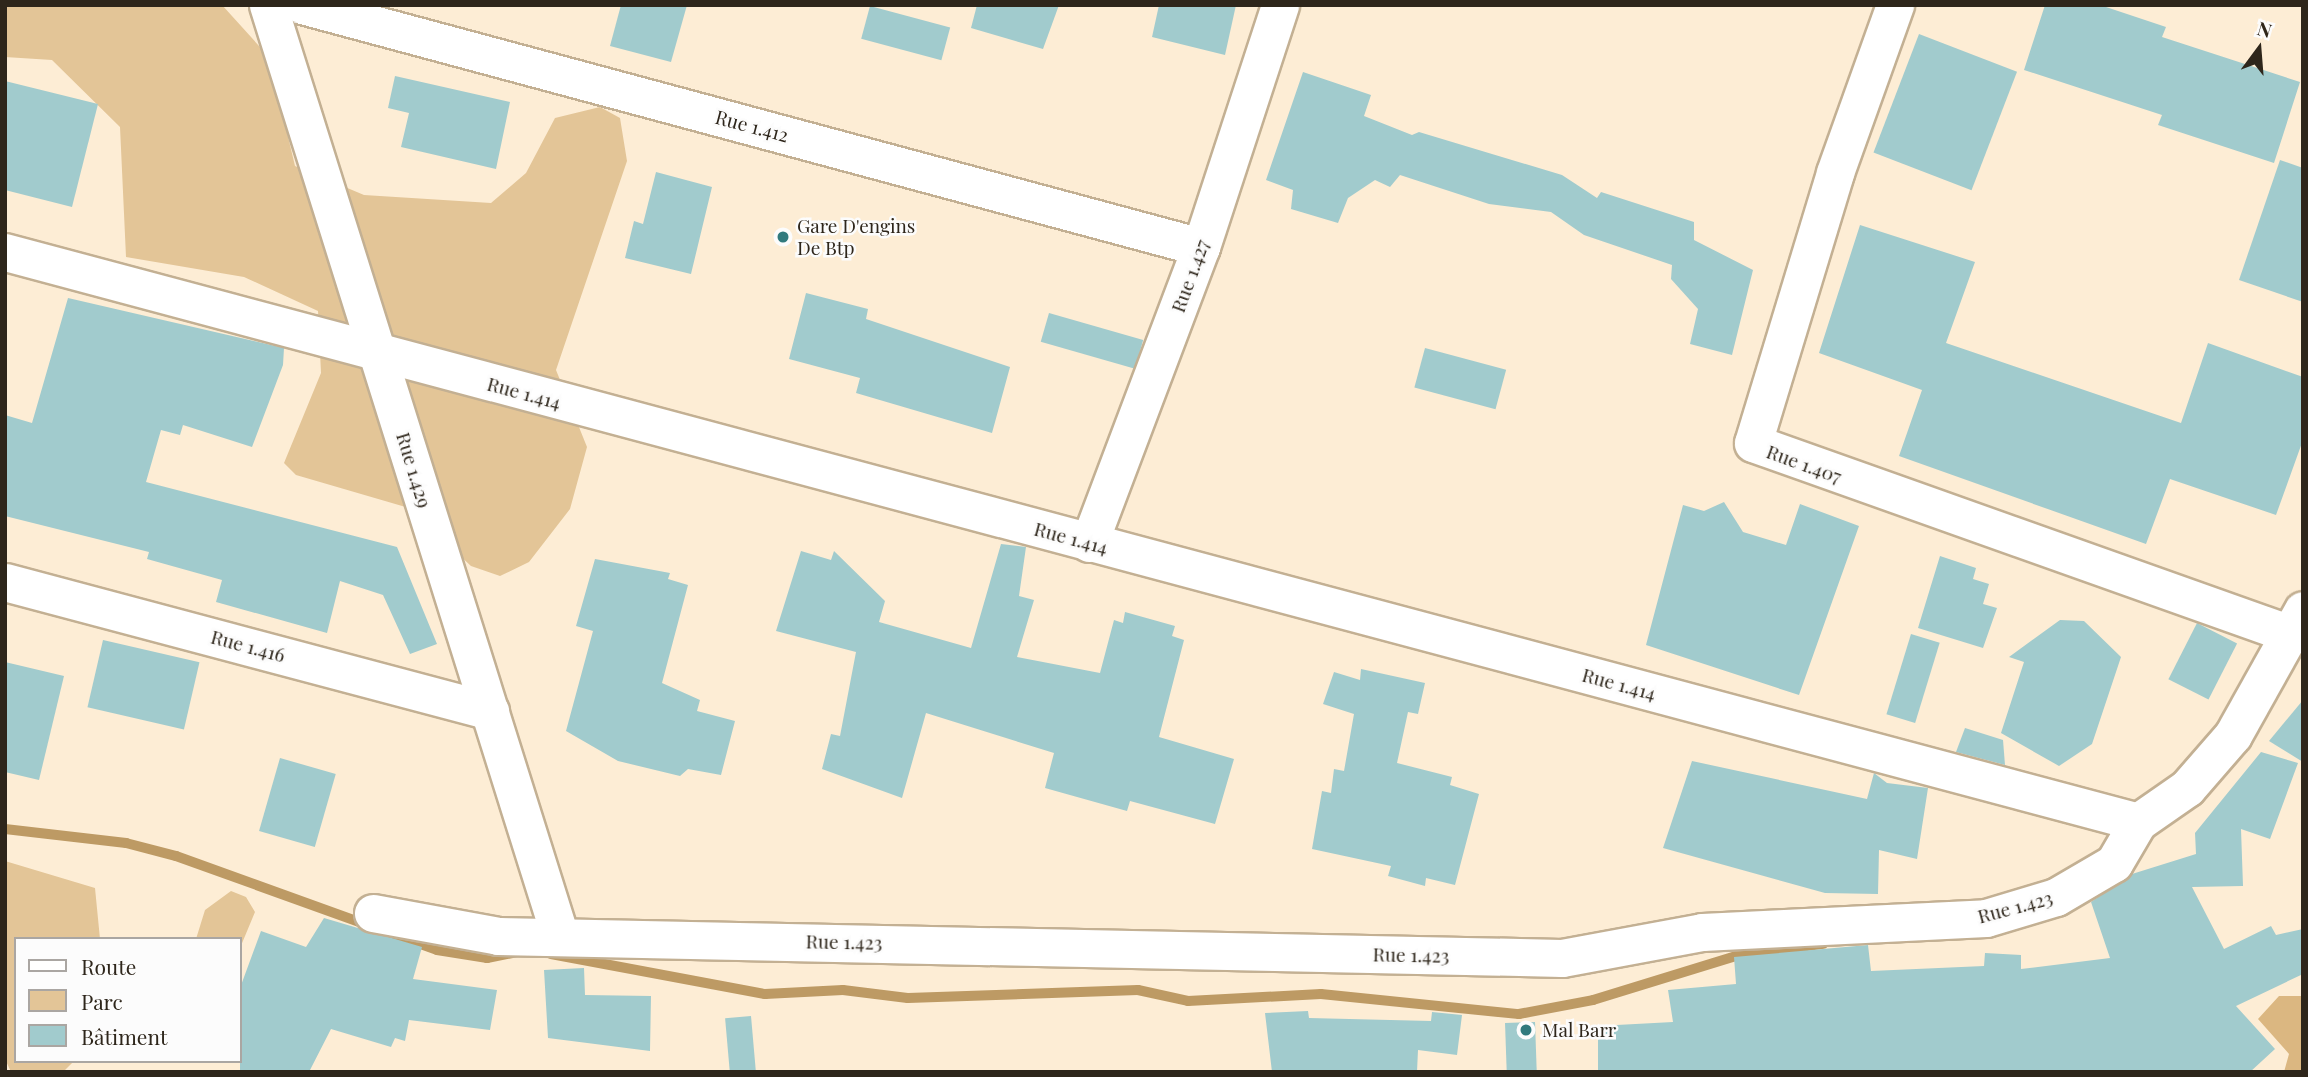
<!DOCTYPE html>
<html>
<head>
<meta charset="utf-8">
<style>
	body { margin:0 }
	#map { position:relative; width:2308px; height:1077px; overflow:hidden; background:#fdedd5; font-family:"Playfair Display",serif }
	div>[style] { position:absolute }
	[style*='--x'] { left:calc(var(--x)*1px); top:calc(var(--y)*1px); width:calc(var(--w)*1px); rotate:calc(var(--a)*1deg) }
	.green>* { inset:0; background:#e3c597 }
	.forest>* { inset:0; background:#dbb781 }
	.stream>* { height:10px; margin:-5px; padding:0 5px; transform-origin:5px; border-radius:5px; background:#bd9a64 }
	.building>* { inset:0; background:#a1cbcd; transform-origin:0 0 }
	.roads { filter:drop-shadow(2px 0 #c3b093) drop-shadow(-2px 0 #c3b093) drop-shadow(0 2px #c3b093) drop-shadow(0 -2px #c3b093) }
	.minor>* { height:37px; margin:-18.5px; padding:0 18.5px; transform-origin:18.5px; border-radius:18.5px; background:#fff }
	.dots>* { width:19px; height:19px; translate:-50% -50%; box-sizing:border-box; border:4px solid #fcfcfc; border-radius:50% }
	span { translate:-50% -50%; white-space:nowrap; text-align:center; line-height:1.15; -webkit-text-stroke:5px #fcfcfc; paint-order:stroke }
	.street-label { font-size:19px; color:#2e261b }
	.poi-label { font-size:19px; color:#2e261b }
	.left { translate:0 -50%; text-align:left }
	.frame { position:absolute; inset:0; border:7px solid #2e261b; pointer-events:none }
	.legend { position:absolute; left:14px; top:937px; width:228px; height:126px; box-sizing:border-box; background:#fcfcfc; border:2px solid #aaa6a2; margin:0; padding:9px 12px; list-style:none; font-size:21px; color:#2e261b }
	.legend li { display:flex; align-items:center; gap:14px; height:35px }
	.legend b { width:35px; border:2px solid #aaa6a2 }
	.north { position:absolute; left:2224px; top:14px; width:70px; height:70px; -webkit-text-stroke:5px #fcfcfc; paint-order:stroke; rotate:16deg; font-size:19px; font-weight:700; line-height:28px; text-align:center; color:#2e261b }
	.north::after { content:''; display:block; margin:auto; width:24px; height:32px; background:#2e261b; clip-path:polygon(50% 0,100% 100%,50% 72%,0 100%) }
</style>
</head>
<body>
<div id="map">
	<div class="green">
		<i style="clip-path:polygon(5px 5px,222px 5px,269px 57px,295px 166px,364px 195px,491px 203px,526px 173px,555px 118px,600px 107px,620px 118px,627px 161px,556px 370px,587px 447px,570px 509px,529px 562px,500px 576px,471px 566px,409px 508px,296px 475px,284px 463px,321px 373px,318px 311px,244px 277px,126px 257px,120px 127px,52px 60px,5px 57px)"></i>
		<i style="clip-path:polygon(5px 861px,95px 888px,100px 939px,16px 939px,16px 1061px,74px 1061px,63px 1072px,11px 1072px,5px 1059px)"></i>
		<i style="clip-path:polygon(231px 891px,246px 897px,255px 912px,240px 948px,240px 939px,196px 939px,205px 910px)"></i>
	</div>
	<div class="forest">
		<i style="clip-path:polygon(2279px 996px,2303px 996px,2303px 1072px,2284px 1072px,2289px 1054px,2258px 1019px)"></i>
	</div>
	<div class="stream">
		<i style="--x:5;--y:829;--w:122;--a:6.6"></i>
		<i style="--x:126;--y:843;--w:52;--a:14.6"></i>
		<i style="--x:176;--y:856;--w:277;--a:19.8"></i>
		<i style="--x:437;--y:950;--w:51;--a:9.1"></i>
		<i style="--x:487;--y:958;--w:32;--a:-11"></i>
		<i style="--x:551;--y:954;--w:218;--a:10.6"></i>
		<i style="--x:765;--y:994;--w:78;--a:-2.9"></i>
		<i style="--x:843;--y:990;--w:65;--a:7"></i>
		<i style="--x:908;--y:998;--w:230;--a:-2"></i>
		<i style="--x:1138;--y:990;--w:51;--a:12.4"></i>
		<i style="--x:1188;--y:1001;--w:133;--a:-3"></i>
		<i style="--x:1321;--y:994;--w:199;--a:5.8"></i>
		<i style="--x:1519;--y:1014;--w:75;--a:-10.7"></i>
		<i style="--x:1593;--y:1000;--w:153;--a:-17.1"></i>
		<i style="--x:1739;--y:955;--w:85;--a:-7.5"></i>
	</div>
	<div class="building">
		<i style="clip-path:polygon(621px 5px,687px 5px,671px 62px,610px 46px)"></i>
		<i style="clip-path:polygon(977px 5px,1059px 5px,1043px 49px,971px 28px)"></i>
		<i style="clip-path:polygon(1159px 5px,1236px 5px,1225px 55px,1152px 37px)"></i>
		<i style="clip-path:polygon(2045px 5px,2100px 5px,2166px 27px,2162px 37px,2300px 82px,2274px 163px,2158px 125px,2162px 115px,2024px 70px)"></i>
		<i style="left:870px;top:6px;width:83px;height:34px;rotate:15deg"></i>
		<i style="left:1919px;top:34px;width:105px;height:127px;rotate:21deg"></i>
		<i style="clip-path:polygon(1303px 72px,1371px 95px,1364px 116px,1412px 135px,1419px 132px,1562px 175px,1597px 198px,1601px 192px,1694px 222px,1694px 240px,1753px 270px,1732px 355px,1690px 344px,1698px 309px,1671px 279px,1672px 265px,1584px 235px,1551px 212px,1489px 204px,1400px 175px,1390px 187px,1375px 180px,1348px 198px,1338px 223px,1291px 209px,1293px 190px,1266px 180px)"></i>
		<i style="clip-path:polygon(395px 76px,510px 102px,496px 169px,401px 147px,409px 113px,388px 108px)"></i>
		<i style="clip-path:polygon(5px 81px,98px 104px,72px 207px,5px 190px)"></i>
		<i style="clip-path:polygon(2280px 160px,2303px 168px,2303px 302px,2239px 280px)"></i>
		<i style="clip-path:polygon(656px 172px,712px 187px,691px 274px,625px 258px,634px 221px,643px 224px)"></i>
		<i style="clip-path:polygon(1860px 225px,1975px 262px,1946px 343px,2181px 423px,2208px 343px,2303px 377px,2303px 440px,2276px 515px,2170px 479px,2146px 544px,1899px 456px,1922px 390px,1819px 353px)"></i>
		<i style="clip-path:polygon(806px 293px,868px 309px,866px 319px,1010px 367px,992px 433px,856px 393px,860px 378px,789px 359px)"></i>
		<i style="clip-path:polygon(68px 298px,284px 348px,283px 365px,252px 447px,183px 425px,180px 435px,161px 430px,146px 482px,397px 547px,437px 644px,410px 654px,383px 595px,340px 581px,327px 633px,216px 602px,222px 580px,147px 559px,149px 552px,5px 516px,5px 415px,32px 423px)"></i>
		<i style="left:1049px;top:313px;width:98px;height:30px;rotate:16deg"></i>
		<i style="left:1425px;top:348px;width:84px;height:41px;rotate:15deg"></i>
		<i style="clip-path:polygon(1724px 502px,1743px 532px,1786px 545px,1800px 504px,1859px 526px,1799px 695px,1646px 645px,1683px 505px,1704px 511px)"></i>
		<i style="clip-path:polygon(1001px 544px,1026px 547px,1019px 596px,1034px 600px,1017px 657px,1100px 673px,1114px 620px,1123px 623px,1125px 612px,1175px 626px,1172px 636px,1184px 640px,1159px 737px,1234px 759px,1215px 824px,1130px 801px,1127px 811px,1045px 788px,1054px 753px,926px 713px,902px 798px,822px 769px,831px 734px,840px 736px,856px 652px,776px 631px,801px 551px,831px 560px,834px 551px,885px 601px,879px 622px,971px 648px)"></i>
		<i style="clip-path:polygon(1940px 556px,1976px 568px,1973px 579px,1989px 584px,1983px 604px,1997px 608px,1983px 648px,1918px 628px)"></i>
		<i style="clip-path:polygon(595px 559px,670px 573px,668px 579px,688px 585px,662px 683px,700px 700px,697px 711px,735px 721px,721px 775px,688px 769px,680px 776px,618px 761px,566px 731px,593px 631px,576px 626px)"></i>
		<i style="clip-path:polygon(2060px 620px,2084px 621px,2121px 657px,2092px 744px,2059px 766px,2001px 733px,2024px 662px,2009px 657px)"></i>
		<i style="left:2197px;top:623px;width:45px;height:63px;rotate:27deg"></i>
		<i style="left:1911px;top:634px;width:30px;height:84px;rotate:17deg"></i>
		<i style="left:103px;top:640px;width:99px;height:69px;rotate:13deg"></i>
		<i style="clip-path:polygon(5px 662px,64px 676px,39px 780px,5px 772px)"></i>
		<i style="clip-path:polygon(1361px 669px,1425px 683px,1418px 714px,1408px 712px,1397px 763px,1452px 777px,1450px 785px,1479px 794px,1455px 885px,1426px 878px,1425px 886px,1388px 876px,1391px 866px,1312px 849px,1322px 791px,1331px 793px,1334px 769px,1344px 771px,1354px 714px,1323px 704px,1334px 672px,1360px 680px)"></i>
		<i style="clip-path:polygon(2303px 700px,2303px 762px,2269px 741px)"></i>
		<i style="clip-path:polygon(1965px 728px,2003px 740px,2005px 765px,1956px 752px)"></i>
		<i style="clip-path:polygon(2261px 752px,2298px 763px,2270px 839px,2241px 829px,2243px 886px,2192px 887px,2224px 949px,2271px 926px,2276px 935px,2303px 929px,2303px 974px,2236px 1006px,2275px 1049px,2250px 1072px,1598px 1072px,1598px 1026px,1673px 1022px,1668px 990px,1736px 984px,1734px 957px,1868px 945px,1871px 971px,1984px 966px,1985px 953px,2021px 955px,2021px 969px,2110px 958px,2091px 902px,2132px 874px,2196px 854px,2195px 833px)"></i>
		<i style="left:280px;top:758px;width:58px;height:76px;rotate:16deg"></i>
		<i style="clip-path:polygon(1692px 761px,1867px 799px,1874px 773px,1887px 783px,1928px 788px,1917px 859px,1879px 850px,1878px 894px,1825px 893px,1663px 848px)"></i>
		<i style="clip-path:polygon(324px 918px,422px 947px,413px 979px,497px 990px,490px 1030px,409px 1020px,405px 1041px,395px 1038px,391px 1047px,331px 1029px,309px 1072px,240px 1072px,240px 988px,261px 931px,306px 947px)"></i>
		<i style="clip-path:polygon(584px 968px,585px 995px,651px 996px,650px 1051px,548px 1038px,544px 970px)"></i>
		<i style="clip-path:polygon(1308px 1011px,1309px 1018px,1431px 1021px,1432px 1012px,1462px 1015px,1457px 1055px,1418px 1050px,1417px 1072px,1272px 1072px,1265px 1013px)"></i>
		<i style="left:751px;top:1016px;width:56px;height:26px;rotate:85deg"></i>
		<i style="left:1535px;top:1022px;width:50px;height:30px;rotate:88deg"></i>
	</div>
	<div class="roads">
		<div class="minor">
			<i style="--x:268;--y:5;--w:976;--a:72.59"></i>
			<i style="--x:302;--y:5;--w:931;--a:15.07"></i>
			<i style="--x:1895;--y:5;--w:178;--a:109.7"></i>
			<i style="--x:1835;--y:173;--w:282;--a:106.9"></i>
			<i style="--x:1753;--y:443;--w:573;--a:19.57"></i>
			<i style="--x:5;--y:252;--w:2208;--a:14.96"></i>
			<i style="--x:1089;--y:543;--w:316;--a:-69.3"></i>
			<i style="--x:1201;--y:247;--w:255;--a:-71.9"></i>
			<i style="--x:5;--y:582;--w:502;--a:14.89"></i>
			<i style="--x:373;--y:913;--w:127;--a:10.4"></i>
			<i style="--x:498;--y:936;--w:1064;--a:1.18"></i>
			<i style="--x:1562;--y:958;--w:142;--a:-10.5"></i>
			<i style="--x:1702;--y:932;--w:284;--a:-2.8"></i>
			<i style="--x:1986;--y:918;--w:73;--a:-16.7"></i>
			<i style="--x:2056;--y:897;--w:67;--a:-30.4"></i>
			<i style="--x:2114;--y:863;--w:48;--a:-59.7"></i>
			<i style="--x:2138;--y:822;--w:60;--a:-34.8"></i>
			<i style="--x:2187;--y:788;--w:70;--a:-49"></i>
			<i style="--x:2233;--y:735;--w:143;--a:-60.8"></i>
		</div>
	</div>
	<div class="dots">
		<i style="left:783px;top:237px;background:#317a7d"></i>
		<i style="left:1526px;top:1030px;background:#317a7d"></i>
	</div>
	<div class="street-label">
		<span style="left:752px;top:126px;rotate:15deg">Rue 1.412</span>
		<span style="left:1190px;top:276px;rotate:-70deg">Rue 1.427</span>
		<span style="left:524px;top:393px;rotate:15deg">Rue 1.414</span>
		<span style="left:1804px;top:464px;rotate:20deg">Rue 1.407</span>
		<span style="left:414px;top:470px;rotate:73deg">Rue 1.429</span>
		<span style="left:1071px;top:538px;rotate:15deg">Rue 1.414</span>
		<span style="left:248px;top:646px;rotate:15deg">Rue 1.416</span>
		<span style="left:1619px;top:684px;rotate:15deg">Rue 1.414</span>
		<span style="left:2015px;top:907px;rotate:-15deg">Rue 1.423</span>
		<span style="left:844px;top:942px;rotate:1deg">Rue 1.423</span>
		<span style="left:1411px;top:955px;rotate:1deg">Rue 1.423</span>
	</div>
	<div class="poi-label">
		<span class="left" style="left:797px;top:237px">Gare D'engins<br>De Btp</span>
		<span class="left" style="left:1542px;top:1030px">Mal Barr</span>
	</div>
	<div class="frame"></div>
	<ul class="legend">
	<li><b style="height:9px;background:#fff"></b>Route</li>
	<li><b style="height:19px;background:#e3c597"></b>Parc</li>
	<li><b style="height:19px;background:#a1cbcd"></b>Bâtiment</li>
	</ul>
	<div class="north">N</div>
</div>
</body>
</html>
